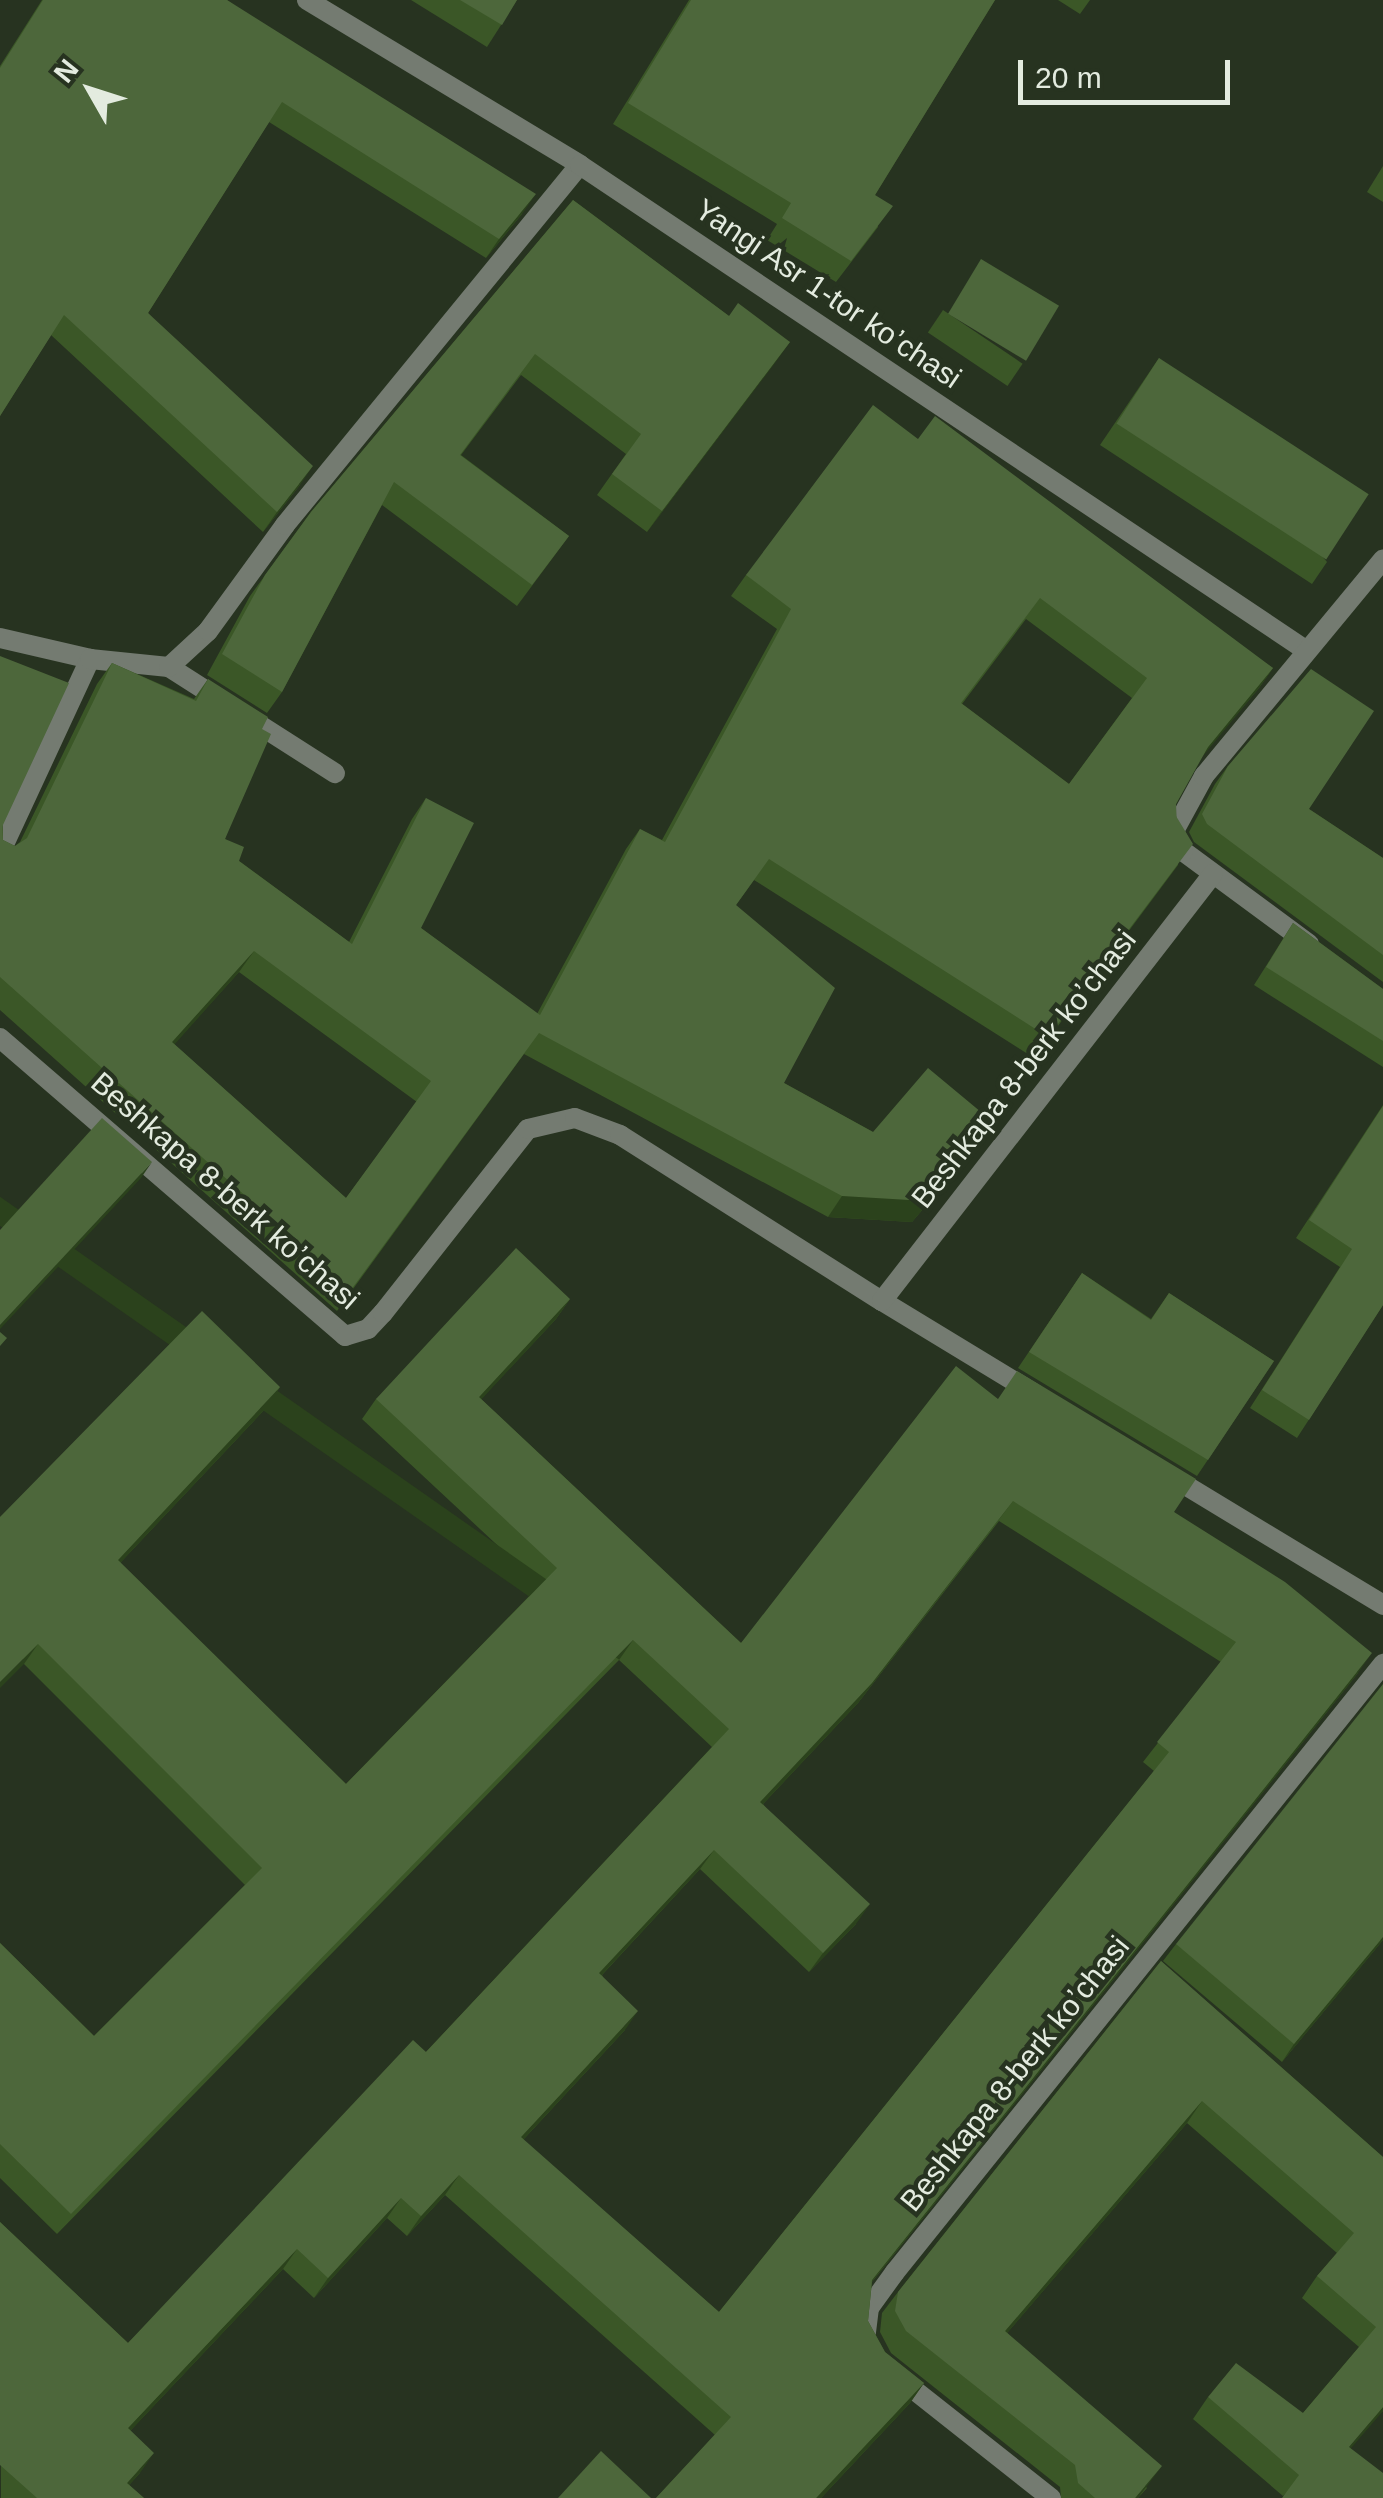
<!DOCTYPE html>
<html>
<head>
<meta charset="utf-8">
<style>
	body { margin:0 }
	#map { position:relative; width:1383px; height:2498px; overflow:hidden; background:#273320; font-family:Arial,sans-serif }
	div>[style] { position:absolute }
	[style*='--x'] { left:calc(var(--x)*1px); top:calc(var(--y)*1px); width:calc(var(--w)*1px); rotate:calc(var(--a)*1deg) }
	.lane>* { height:20px; margin:-10px; padding:0 10px; transform-origin:10px; border-radius:10px; background:#747b71 }
	.street>* { height:20px; margin:-10px; padding:0 10px; transform-origin:10px; border-radius:10px; background:#747b71 }
	.wall>* { inset:0; background:#3b5727; transform-origin:0 0 }
	.shaded-wall>* { inset:0; background:#2b421c; transform-origin:0 0 }
	.building>* { inset:0; background:#4d673b; transform-origin:0 0 }
	span { translate:-50% -50%; white-space:nowrap; text-align:center; line-height:1.15; -webkit-text-stroke:9px #273320; paint-order:stroke }
	.street-label { font-size:30px; color:#e3ebdf }
	.north { position:absolute; left:40px; top:40px; width:100px; height:100px; -webkit-text-stroke:8px #273320; paint-order:stroke; rotate:309deg; font-size:28px; font-weight:700; line-height:40px; text-align:center; color:#e3ebdf }
	.north::after { content:''; display:block; margin:auto; width:35px; height:45px; background:#e3ebdf; clip-path:polygon(50% 0,100% 100%,50% 72%,0 100%) }
	.scale { position:absolute; left:1018px; top:60px; width:212px; height:45px; box-sizing:border-box; border:5px solid #e3ebdf; border-top:0; padding-left:12px; font-size:30px; line-height:35px; white-space:nowrap; color:#e3ebdf; -webkit-text-stroke:8px #273320; paint-order:stroke }
</style>
</head>
<body>
<div id="map">
	<div class="lane">
		<i style="--x:0;--y:638;--w:92;--a:13.1"></i>
		<i style="--x:169;--y:667;--w:197;--a:32.6"></i>
		<i style="--x:0;--y:853;--w:214;--a:-65.1"></i>
		<i style="--x:90;--y:659;--w:79;--a:5.8"></i>
		<i style="--x:169;--y:667;--w:53;--a:-42.7"></i>
		<i style="--x:208;--y:631;--w:131;--a:-54"></i>
		<i style="--x:285;--y:525;--w:465;--a:-50.7"></i>
	</div>
	<div class="street">
		<i style="--x:307;--y:0;--w:319;--a:31.1"></i>
		<i style="--x:580;--y:165;--w:874;--a:33.76"></i>
		<i style="--x:1309;--y:944;--w:157;--a:-143.6"></i>
		<i style="--x:1183;--y:851;--w:22;--a:-114"></i>
		<i style="--x:1174;--y:831;--w:63;--a:-61.4"></i>
		<i style="--x:1204;--y:776;--w:281;--a:-50.4"></i>
		<i style="--x:0;--y:1038;--w:456;--a:40.8"></i>
		<i style="--x:345;--y:1336;--w:24;--a:-17"></i>
		<i style="--x:368;--y:1329;--w:22;--a:-47"></i>
		<i style="--x:383;--y:1313;--w:234;--a:-51.8"></i>
		<i style="--x:528;--y:1129;--w:48;--a:-13.2"></i>
		<i style="--x:575;--y:1118;--w:48;--a:20.7"></i>
		<i style="--x:620;--y:1135;--w:310;--a:32.4"></i>
		<i style="--x:1035;--y:1394;--w:179;--a:-148.7"></i>
		<i style="--x:882;--y:1301;--w:540;--a:-52.22"></i>
		<i style="--x:1167;--y:1474;--w:253;--a:31.2"></i>
		<i style="--x:866;--y:2332;--w:24;--a:-83"></i>
		<i style="--x:869;--y:2308;--w:44;--a:-54.2"></i>
		<i style="--x:895;--y:2272;--w:780;--a:-51.25"></i>
		<i style="--x:899;--y:2378;--w:194;--a:38.3"></i>
	</div>
	<div class="wall">
		<i style="clip-path:polygon(42px 0,227px 0,522px 214px,486px 258px,269px 122px,148px 313px,300px 485px,263px 532px,51px 335px,0 416px,0 66px)"></i>
		<i style="clip-path:polygon(411px 0,517px 0,487px 47px)"></i>
		<i style="clip-path:polygon(689px 0,995px 0,875px 195px,878px 227px,836px 282px,767px 240px,777px 224px,613px 124px)"></i>
		<i style="clip-path:polygon(1058px 0,1090px 0,1080px 14px)"></i>
		<i style="clip-path:polygon(1383px 166px,1383px 202px,1367px 192px)"></i>
		<i style="clip-path:polygon(573px 200px,729px 316px,790px 342px,647px 532px,597px 495px,626px 454px,521px 375px,461px 455px,569px 536px,517px 606px,382px 505px,282px 692px,267px 713px,207px 675px,250px 596px,311px 512px)"></i>
		<i style="left:943px;top:310px;width:96px;height:27px;rotate:34deg"></i>
		<i style="clip-path:polygon(1159px 358px,1327px 562px,1312px 584px,1100px 445px)"></i>
		<i style="clip-path:polygon(evenodd,918px 439px,1273px 668px,1259px 688px,1202px 756px,1176px 804px,1178px 865px,1034px 1058px,754px 880px,736px 905px,784px 1083px,873px 1132px,979px 1143px,912px 1222px,828px 1217px,524px 1054px,337px 1311px,0 1010px,0 656px,3px 840px,15px 846px,20px 842px,97px 684px,112px 663px,194px 699px,208px 679px,262px 729px,225px 839px,239px 861px,349px 942px,412px 819px,426px 798px,421px 928px,537px 1014px,626px 849px,640px 829px,662px 840px,777px 629px,731px 596px,746px 575px,918px 439px,1026px 619px,1132px 698px,1069px 784px,962px 704px,1026px 619px,918px 439px,239px 972px,417px 1102px,346px 1198px,174px 1044px,239px 972px)"></i>
		<i style="clip-path:polygon(1228px 766px,1309px 809px,1383px 858px,1383px 982px,1194px 842px,1189px 832px,1215px 784px)"></i>
		<i style="clip-path:polygon(1293px 923px,1383px 989px,1383px 1067px,1254px 985px)"></i>
		<i style="clip-path:polygon(1383px 1105px,1383px 1305px,1297px 1438px,1250px 1408px,1340px 1267px,1296px 1238px)"></i>
		<i style="clip-path:polygon(1082px 1273px,1151px 1319px,1169px 1293px,1274px 1361px,1197px 1476px,1018px 1368px)"></i>
		<i style="clip-path:polygon(evenodd,570px 1299px,556px 1319px,481px 1399px,741px 1643px,998px 1399px,1174px 1512px,1358px 1673px,872px 2282px,868px 2321px,885px 2352px,924px 2383px,910px 2403px,821px 2498px,656px 2498px,715px 2435px,445px 2195px,407px 2236px,387px 2218px,314px 2298px,283px 2269px,130px 2431px,140px 2473px,129px 2485px,144px 2498px,1px 2498px,0 2222px,128px 2343px,426px 2052px,712px 1747px,619px 1660px,57px 2234px,0 2178px,0 1943px,94px 2036px,245px 1885px,24px 1664px,0 1517px,280px 1387px,267px 1407px,120px 1563px,346px 1784px,540px 1585px,362px 1419px,376px 1399px,570px 1299px,999px 1521px,1221px 1662px,1143px 1762px,1154px 1771px,719px 2312px,523px 2140px,625px 2030px,602px 1975px,700px 1869px,809px 1972px,856px 1924px,763px 1804px,858px 1703px,999px 1521px)"></i>
		<i style="clip-path:polygon(1383px 1940px,1282px 2062px,1163px 1961px,1176px 1944px)"></i>
		<i style="clip-path:polygon(1161px 1961px,1383px 2157px,1383px 2411px,1283px 2496px,1193px 2419px,1208px 2397px,1303px 2413px,1359px 2347px,1302px 2298px,1317px 2276px,1337px 2253px,1187px 2123px,1007px 2333px,1147px 2488px,1138px 2498px,1061px 2498px,1060px 2487px,891px 2353px,880px 2332px,882px 2313px,898px 2292px)"></i>
	</div>
	<div class="shaded-wall">
		<i style="clip-path:polygon(536px 194px,522px 214px,486px 258px,499px 239px)"></i>
		<i style="clip-path:polygon(790px 342px,775px 363px,647px 532px,662px 511px)"></i>
		<i style="clip-path:polygon(313px 466px,300px 485px,263px 532px,277px 512px)"></i>
		<i style="clip-path:polygon(1273px 668px,1259px 688px,1193px 768px,1208px 747px)"></i>
		<i style="clip-path:polygon(254px 951px,239px 972px,158px 1063px,172px 1042px)"></i>
		<i style="clip-path:polygon(993px 1122px,979px 1143px,912px 1222px,828px 1217px,842px 1196px)"></i>
		<i style="clip-path:polygon(152px 1162px,141px 1178px,0 1329px,0 1325px)"></i>
		<i style="clip-path:polygon(570px 1299px,556px 1319px,465px 1417px,479px 1397px)"></i>
		<i style="clip-path:polygon(280px 1387px,267px 1407px,104px 1580px,118px 1560px)"></i>
		<i style="clip-path:polygon(1013px 1501px,858px 1703px,746px 1822px,760px 1802px)"></i>
		<i style="left:633px;top:1640px;width:24px;height:803px;rotate:125deg"></i>
		<i style="clip-path:polygon(38px 1644px,24px 1664px,0 1688px,0 1682px)"></i>
		<i style="clip-path:polygon(1372px 1653px,1358px 1673px,858px 2299px,872px 2280px)"></i>
		<i style="clip-path:polygon(714px 1850px,700px 1869px,585px 1993px,599px 1973px)"></i>
		<i style="clip-path:polygon(870px 1904px,856px 1924px,809px 1972px,823px 1953px)"></i>
		<i style="clip-path:polygon(1383px 1937px,1383px 1940px,1282px 2062px,1294px 2044px)"></i>
		<i style="clip-path:polygon(638px 2011px,625px 2030px,507px 2157px,521px 2137px)"></i>
		<i style="clip-path:polygon(1202px 2101px,1187px 2123px,990px 2353px,1005px 2331px)"></i>
		<i style="clip-path:polygon(459px 2175px,445px 2195px,407px 2236px,421px 2216px)"></i>
		<i style="clip-path:polygon(401px 2198px,387px 2218px,314px 2298px,328px 2278px)"></i>
		<i style="clip-path:polygon(297px 2249px,283px 2269px,114px 2448px,128px 2428px)"></i>
		<i style="clip-path:polygon(924px 2383px,910px 2403px,821px 2498px,816px 2498px)"></i>
		<i style="clip-path:polygon(1383px 2407px,1383px 2411px,1333px 2469px,1349px 2447px)"></i>
		<i style="clip-path:polygon(154px 2453px,140px 2473px,117px 2498px,127px 2483px)"></i>
		<i style="clip-path:polygon(1162px 2466px,1138px 2498px,1135px 2498px)"></i>
	</div>
	<div class="building">
		<i style="clip-path:polygon(43px 0,227px 0,536px 194px,499px 239px,282px 102px,148px 313px,313px 466px,277px 512px,64px 315px,0 416px,0 68px)"></i>
		<i style="clip-path:polygon(460px 0,517px 0,502px 25px)"></i>
		<i style="clip-path:polygon(691px 0,995px 0,875px 195px,893px 206px,851px 261px,782px 218px,791px 203px,628px 103px)"></i>
		<i style="clip-path:polygon(573px 200px,729px 316px,738px 303px,790px 342px,662px 511px,612px 474px,641px 434px,535px 354px,460px 455px,569px 536px,532px 585px,394px 482px,282px 692px,222px 654px,265px 575px,311px 512px)"></i>
		<i style="left:981px;top:259px;width:91px;height:64px;rotate:31deg"></i>
		<i style="left:1159px;top:358px;width:250px;height:78px;rotate:33deg"></i>
		<i style="clip-path:polygon(evenodd,873px 405px,918px 439px,935px 416px,1273px 668px,1208px 747px,1176px 804px,1176px 816px,1193px 844px,1048px 1037px,769px 859px,736px 905px,835px 988px,784px 1083px,873px 1132px,928px 1068px,993px 1122px,926px 1201px,842px 1196px,539px 1033px,351px 1290px,0 977px,0 656px,69px 683px,2px 827px,3px 840px,15px 846px,27px 838px,112px 663px,196px 701px,208px 679px,268px 717px,262px 729px,271px 734px,225px 839px,244px 847px,239px 861px,352px 944px,426px 798px,474px 823px,421px 928px,540px 1015px,640px 829px,665px 842px,791px 609px,746px 575px,873px 405px,1040px 598px,1147px 678px,1069px 784px,961px 703px,1040px 598px,873px 405px,254px 951px,431px 1081px,346px 1198px,172px 1042px,254px 951px)"></i>
		<i style="clip-path:polygon(1311px 669px,1374px 711px,1309px 809px,1383px 858px,1383px 955px,1207px 824px,1202px 814px,1228px 766px)"></i>
		<i style="clip-path:polygon(1293px 923px,1383px 989px,1383px 1041px,1266px 967px)"></i>
		<i style="clip-path:polygon(1383px 1106px,1383px 1305px,1309px 1420px,1262px 1390px,1352px 1249px,1309px 1220px)"></i>
		<i style="clip-path:polygon(102px 1118px,152px 1162px,0 1325px,0 1230px)"></i>
		<i style="clip-path:polygon(evenodd,516px 1248px,570px 1299px,479px 1397px,741px 1643px,956px 1366px,998px 1399px,1017px 1371px,1196px 1479px,1174px 1512px,1285px 1582px,1372px 1653px,872px 2280px,868px 2321px,885px 2352px,924px 2383px,816px 2498px,656px 2498px,731px 2417px,459px 2175px,421px 2216px,401px 2198px,328px 2278px,297px 2249px,128px 2428px,154px 2453px,127px 2483px,144px 2498px,37px 2498px,0 2465px,0 2222px,128px 2343px,413px 2040px,426px 2052px,729px 1729px,633px 1640px,71px 2214px,0 2144px,0 1943px,94px 2036px,262px 1868px,38px 1644px,0 1682px,0 1517px,202px 1311px,280px 1387px,118px 1560px,346px 1784px,557px 1568px,376px 1399px,516px 1248px,1013px 1501px,1236px 1642px,1157px 1742px,1169px 1752px,719px 2312px,521px 2137px,638px 2011px,599px 1973px,714px 1850px,823px 1953px,870px 1904px,760px 1802px,872px 1683px,1013px 1501px)"></i>
		<i style="clip-path:polygon(1082px 1273px,1151px 1320px,1169px 1293px,1274px 1361px,1208px 1460px,1029px 1352px)"></i>
		<i style="clip-path:polygon(0 1332px,7px 1338px,0 1346px)"></i>
		<i style="clip-path:polygon(1383px 1684px,1383px 1937px,1294px 2044px,1176px 1944px)"></i>
		<i style="clip-path:polygon(1161px 1961px,1383px 2157px,1383px 2407px,1349px 2447px,1383px 2473px,1383px 2498px,1282px 2498px,1299px 2475px,1208px 2397px,1236px 2363px,1303px 2413px,1376px 2327px,1317px 2276px,1354px 2233px,1202px 2101px,1005px 2331px,1162px 2466px,1135px 2498px,1095px 2498px,1078px 2483px,1075px 2465px,906px 2331px,895px 2311px,898px 2292px)"></i>
		<i style="clip-path:polygon(601px 2451px,651px 2498px,558px 2498px)"></i>
	</div>
	<div class="street-label">
		<span style="left:828px;top:294px;rotate:34deg">Yangi Asr 1-tor koʼchasi</span>
		<span style="left:1024px;top:1069px;rotate:-52deg">Beshkapa 8-berk koʼchasi</span>
		<span style="left:225px;top:1191px;rotate:41deg">Beshkapa 8-berk koʼchasi</span>
		<span style="left:1015px;top:2074px;rotate:-51deg">Beshkapa 8-berk koʼchasi</span>
	</div>
	<div class="north">N</div>
	<div class="scale">20 m</div>
</div>
</body>
</html>
